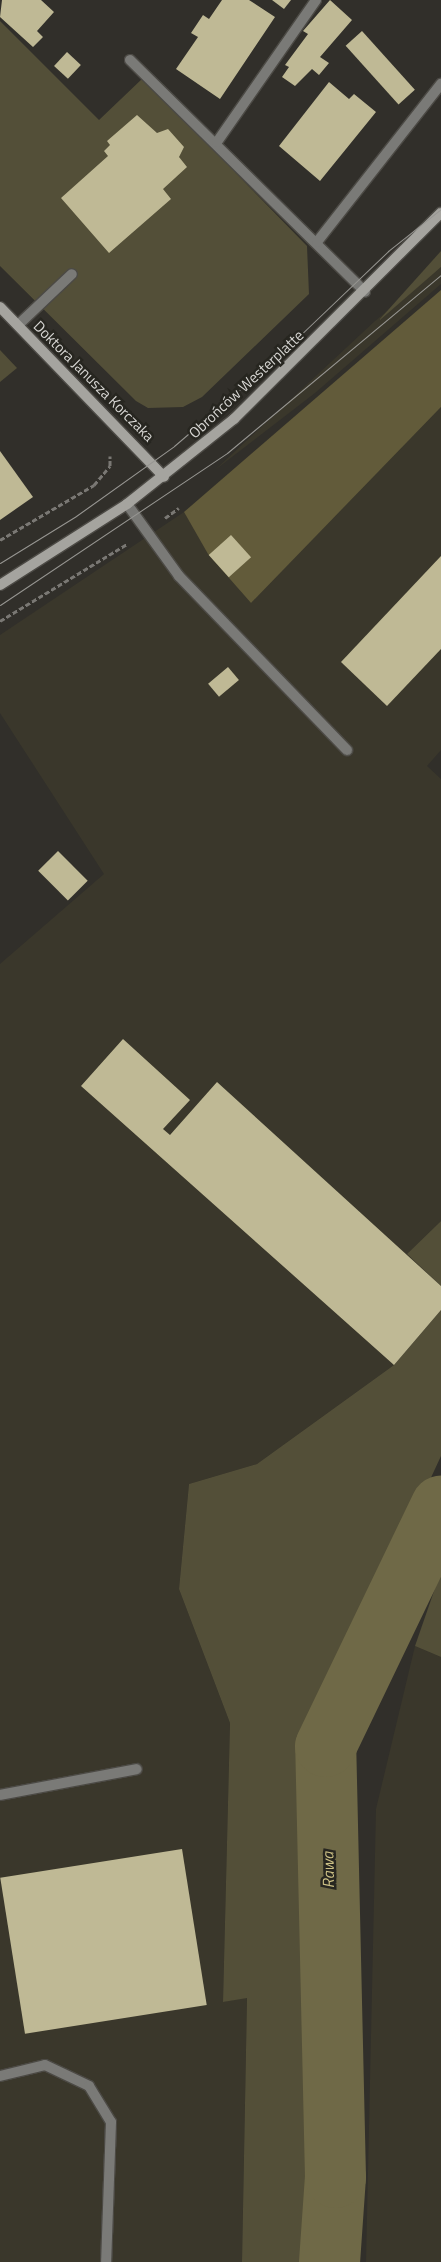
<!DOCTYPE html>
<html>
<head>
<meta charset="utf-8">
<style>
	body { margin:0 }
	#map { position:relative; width:441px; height:2262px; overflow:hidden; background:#312f2a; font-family:"Titillium Web",sans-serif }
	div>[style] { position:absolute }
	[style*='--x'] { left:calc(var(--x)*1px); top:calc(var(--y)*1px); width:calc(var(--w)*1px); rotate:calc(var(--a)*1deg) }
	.built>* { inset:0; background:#3a372b }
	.green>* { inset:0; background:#534f38 }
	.forest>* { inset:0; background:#625b3a }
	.river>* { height:61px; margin:-30.5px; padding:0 30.5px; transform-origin:30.5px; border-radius:30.5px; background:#6f6947 }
	.building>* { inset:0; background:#bfb995; transform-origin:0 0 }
	.path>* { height:3px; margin-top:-1.5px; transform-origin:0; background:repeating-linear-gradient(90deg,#7a7874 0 5px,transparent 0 7.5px) }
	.roads { filter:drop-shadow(1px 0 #4c4a45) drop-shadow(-1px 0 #4c4a45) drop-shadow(0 1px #4c4a45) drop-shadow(0 -1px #4c4a45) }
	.lane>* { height:10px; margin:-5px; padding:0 5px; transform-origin:5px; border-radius:5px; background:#7a7a77 }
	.secondary>* { height:10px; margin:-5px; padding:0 5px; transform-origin:5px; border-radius:5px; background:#a5a49f }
	.tram>* { height:1px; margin:-0.5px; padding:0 0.5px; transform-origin:0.5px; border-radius:0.5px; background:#979692 }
	span { translate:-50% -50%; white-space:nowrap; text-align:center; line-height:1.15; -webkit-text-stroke:5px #272620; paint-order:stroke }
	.street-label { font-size:15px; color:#d7d6d3 }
	.water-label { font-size:16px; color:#cec286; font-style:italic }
</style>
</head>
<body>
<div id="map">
	<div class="built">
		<i style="clip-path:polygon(441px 267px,441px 284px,315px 393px,215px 470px,375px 321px)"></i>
		<i style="clip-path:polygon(441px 407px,441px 750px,427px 766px,441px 779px,441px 1221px,407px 1254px,441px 1286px,441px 1310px,394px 1365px,257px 1464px,189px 1484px,179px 1589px,230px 1723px,223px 2002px,247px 1997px,242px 2262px,0 2262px,0 964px,104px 874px,0 713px,0 635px,184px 512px,208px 554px,251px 603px)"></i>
		<i style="clip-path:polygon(415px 1646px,441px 1657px,441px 2262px,366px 2262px,376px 1809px)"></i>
	</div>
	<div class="green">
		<i style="clip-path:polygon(0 21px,99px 120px,143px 78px,307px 246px,309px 294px,202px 397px,183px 407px,148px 408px,136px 401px,0 266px)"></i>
		<i style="clip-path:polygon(441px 251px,441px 267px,380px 320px,380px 319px)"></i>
		<i style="clip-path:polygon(0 350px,17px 368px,0 382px)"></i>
		<i style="clip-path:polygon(441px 1221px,441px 1286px,407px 1254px)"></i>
		<i style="clip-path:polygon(441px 1310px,441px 1456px,309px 1741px,315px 2166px,311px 2262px,242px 2262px,247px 1998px,223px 2002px,230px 1723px,179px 1589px,189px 1484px,257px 1464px,394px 1365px)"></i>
		<i style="clip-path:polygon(441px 1571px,441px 1657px,415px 1646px)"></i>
	</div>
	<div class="forest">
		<i style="clip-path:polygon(441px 290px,441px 407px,251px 603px,208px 554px,184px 512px)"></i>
	</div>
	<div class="river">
		<i style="--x:329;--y:2262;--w:85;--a:-86"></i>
		<i style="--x:335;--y:2177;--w:431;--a:-91.3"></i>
		<i style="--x:325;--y:1746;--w:267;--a:-64.3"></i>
	</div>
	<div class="building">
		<i style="clip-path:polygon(2px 0,41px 0,54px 12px,37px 31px,43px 37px,33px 47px,0 17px)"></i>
		<i style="clip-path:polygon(222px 0,249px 0,275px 17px,220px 99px,176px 69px,198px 37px,191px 33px,203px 15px,209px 19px)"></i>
		<i style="clip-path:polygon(272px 0,291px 0,284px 9px)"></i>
		<i style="clip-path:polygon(330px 0,352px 20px,320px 57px,329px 63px,319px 75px,312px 69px,295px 86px,282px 77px,289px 67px,285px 65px,308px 34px,303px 31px)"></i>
		<i style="left:362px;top:31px;width:79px;height:22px;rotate:48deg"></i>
		<i style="left:67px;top:52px;width:19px;height:19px;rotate:43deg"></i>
		<i style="clip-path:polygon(329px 82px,349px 99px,354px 94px,376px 112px,320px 181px,279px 146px)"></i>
		<i style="clip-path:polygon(137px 115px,157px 133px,168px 129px,184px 147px,179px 157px,187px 167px,163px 189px,171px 199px,109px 253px,61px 198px,108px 156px,104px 151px,110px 145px,107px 141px)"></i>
		<i style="clip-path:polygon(0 451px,33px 497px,0 520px)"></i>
		<i style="left:231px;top:535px;width:30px;height:30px;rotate:48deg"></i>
		<i style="clip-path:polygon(441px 556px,441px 649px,387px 706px,341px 662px)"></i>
		<i style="left:228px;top:667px;width:17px;height:26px;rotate:50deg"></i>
		<i style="left:58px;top:851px;width:42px;height:28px;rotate:45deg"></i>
		<i style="clip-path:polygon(123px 1039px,190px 1100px,163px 1129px,170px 1135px,217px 1082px,441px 1286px,441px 1310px,394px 1365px,81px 1086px)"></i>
		<i style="left:182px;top:1849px;width:158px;height:184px;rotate:81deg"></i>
	</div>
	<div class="path">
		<i style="--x:165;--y:518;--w:17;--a:-36"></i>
		<i style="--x:0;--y:540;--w:109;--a:-30.3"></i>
		<i style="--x:94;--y:485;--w:25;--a:-50"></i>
		<i style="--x:110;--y:466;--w:10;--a:-90"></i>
		<i style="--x:0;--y:621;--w:149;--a:-31.2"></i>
	</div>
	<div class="roads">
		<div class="lane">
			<i style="--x:130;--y:60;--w:330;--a:44.6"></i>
			<i style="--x:217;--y:142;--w:173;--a:-55.1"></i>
			<i style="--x:317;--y:242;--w:201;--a:-51.9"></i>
			<i style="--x:18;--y:325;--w:74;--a:-43.4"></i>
			<i style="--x:127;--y:504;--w:89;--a:54.2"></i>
			<i style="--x:179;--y:576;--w:242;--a:46"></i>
			<i style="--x:0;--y:1795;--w:139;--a:-10.7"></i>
			<i style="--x:0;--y:2076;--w:46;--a:-13.7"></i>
			<i style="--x:45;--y:2065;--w:49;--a:25.5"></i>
			<i style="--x:89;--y:2086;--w:42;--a:58.6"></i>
			<i style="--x:111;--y:2122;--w:140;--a:92"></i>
		</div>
		<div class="secondary">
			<i style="--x:0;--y:307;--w:236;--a:46"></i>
			<i style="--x:0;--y:585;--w:151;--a:-32.5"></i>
			<i style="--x:127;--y:504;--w:137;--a:-38.5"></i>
			<i style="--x:234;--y:419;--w:292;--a:-44.9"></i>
		</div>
	</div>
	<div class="tram">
		<i style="--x:0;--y:563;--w:89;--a:-31.7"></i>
		<i style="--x:76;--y:516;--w:120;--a:-35.5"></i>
		<i style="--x:174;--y:446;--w:129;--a:-40.6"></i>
		<i style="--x:272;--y:362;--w:161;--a:-43.7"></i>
		<i style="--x:388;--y:251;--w:68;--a:-38.4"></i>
		<i style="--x:0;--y:605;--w:273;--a:-33.8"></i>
		<i style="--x:227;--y:453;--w:278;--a:-39.8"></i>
	</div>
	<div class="street-label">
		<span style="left:94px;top:381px;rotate:45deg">Doktora Janusza Korczaka</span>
		<span style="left:246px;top:384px;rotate:-43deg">Obrońców Westerplatte</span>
	</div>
	<div class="water-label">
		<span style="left:328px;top:1870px;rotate:-91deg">Rawa</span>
	</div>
</div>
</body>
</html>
